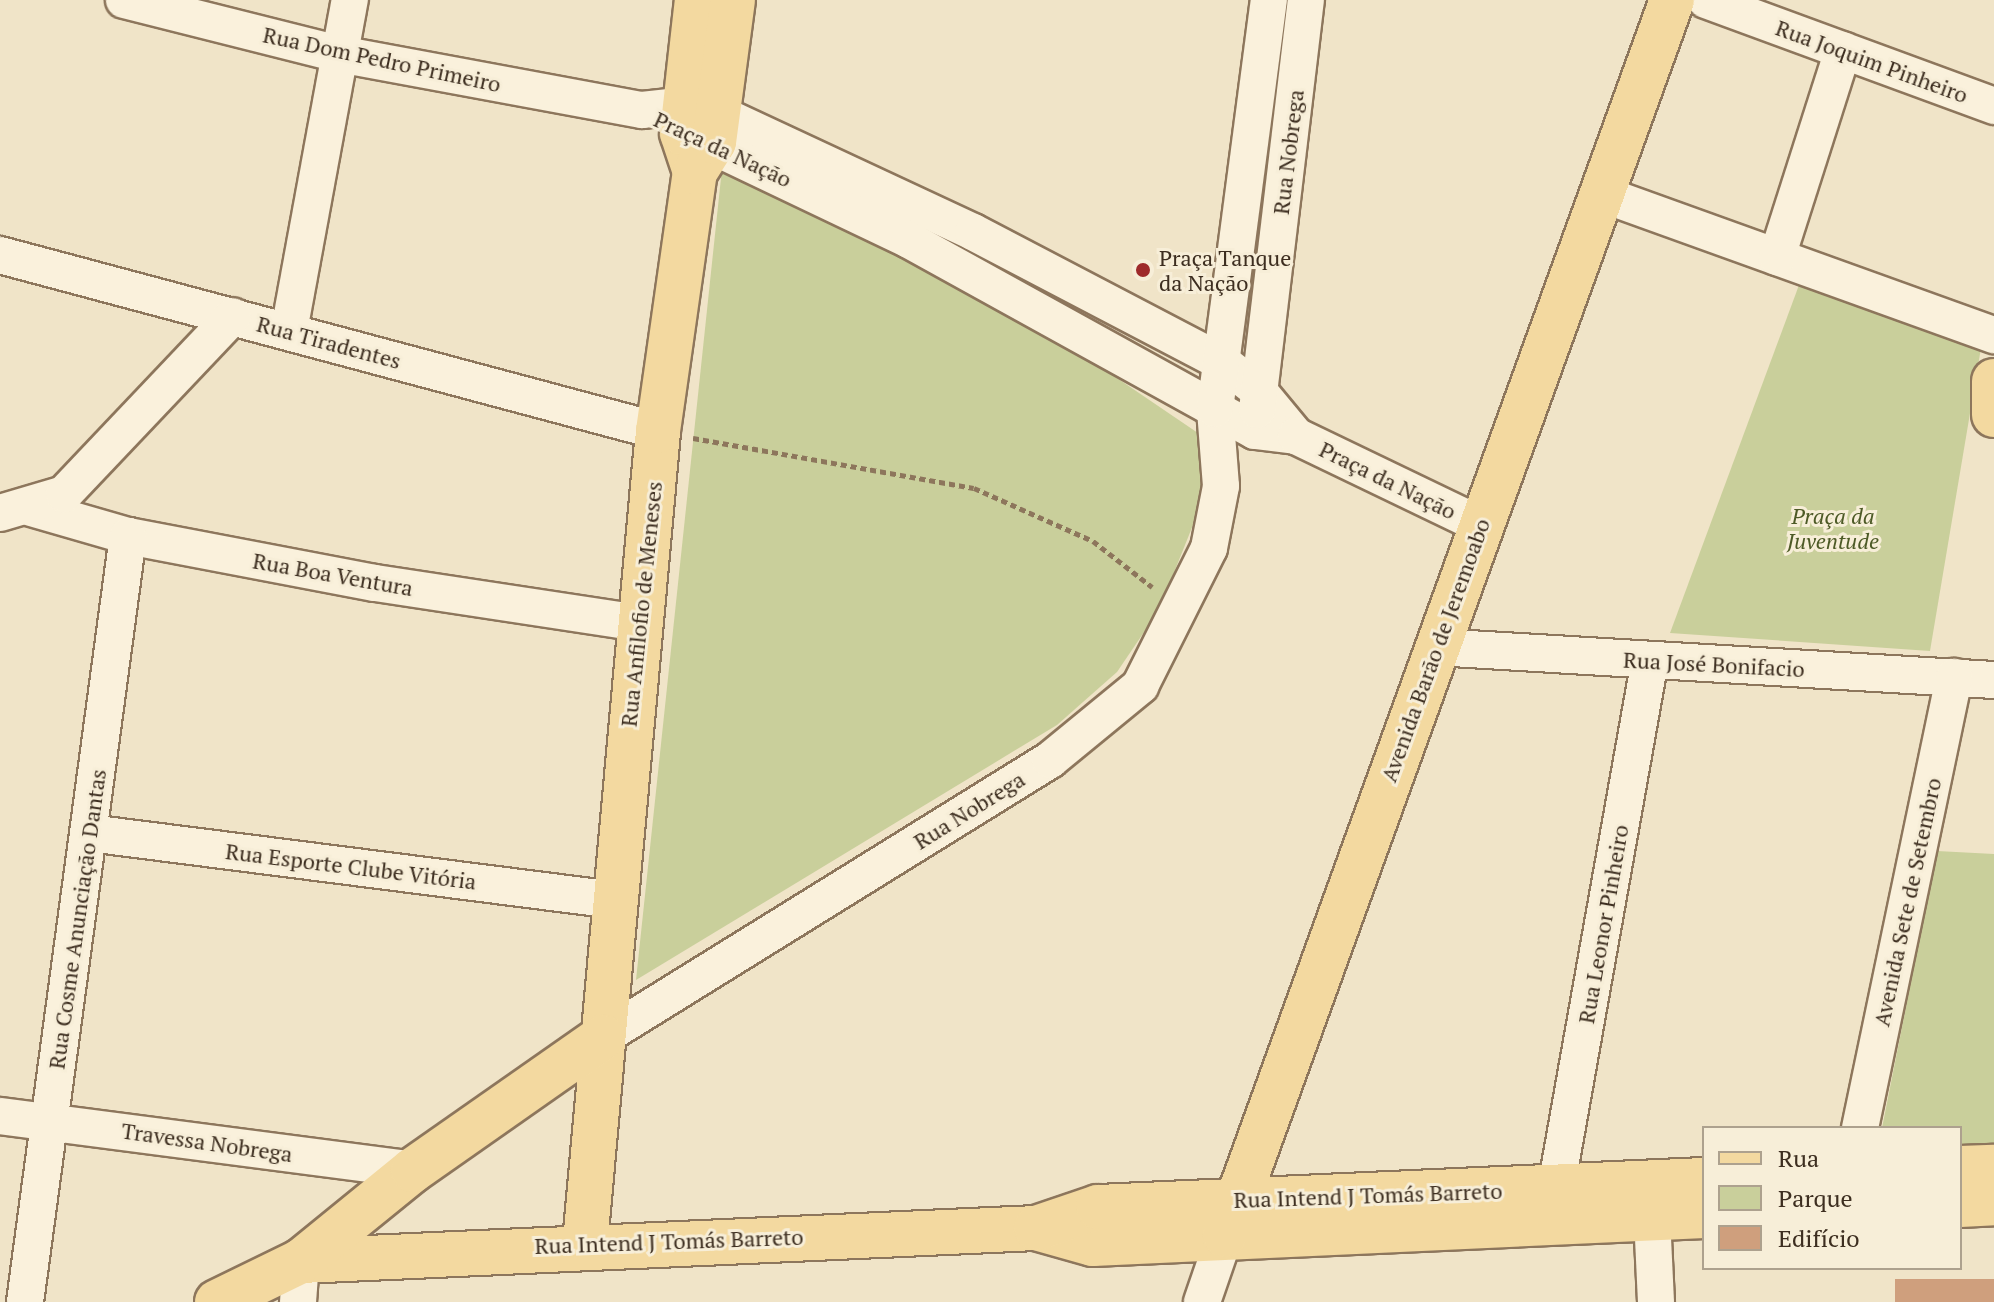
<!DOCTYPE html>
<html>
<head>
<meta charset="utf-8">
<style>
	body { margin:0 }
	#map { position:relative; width:1994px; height:1302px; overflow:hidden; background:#f0e4c8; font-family:"PT Serif",serif }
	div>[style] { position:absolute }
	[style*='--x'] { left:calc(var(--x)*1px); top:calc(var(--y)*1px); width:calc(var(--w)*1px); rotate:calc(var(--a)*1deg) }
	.green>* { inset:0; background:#c9cf9b }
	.building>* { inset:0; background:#cf9f7d; transform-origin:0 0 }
	.path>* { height:5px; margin-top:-2.5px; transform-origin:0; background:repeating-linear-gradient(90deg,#8d765c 0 6px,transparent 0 10px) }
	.roads { filter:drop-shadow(2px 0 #8d765c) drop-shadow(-2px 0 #8d765c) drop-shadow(0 2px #8d765c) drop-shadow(0 -2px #8d765c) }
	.minor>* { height:36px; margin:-18px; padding:0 18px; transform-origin:18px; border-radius:18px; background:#faf1dc }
	.major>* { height:44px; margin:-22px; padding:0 22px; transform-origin:22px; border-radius:22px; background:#f3d9a0 }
	.dots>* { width:22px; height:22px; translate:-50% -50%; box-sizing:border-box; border:4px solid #f7eed8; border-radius:50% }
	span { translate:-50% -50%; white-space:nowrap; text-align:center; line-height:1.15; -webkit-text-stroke:6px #f7eed8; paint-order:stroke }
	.street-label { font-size:22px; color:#3d2e20 }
	.poi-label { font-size:22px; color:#3d2e20 }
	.left { translate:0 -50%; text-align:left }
	.park-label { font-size:22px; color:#4d5a26; font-style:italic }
	.legend { position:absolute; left:1702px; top:1126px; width:260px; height:144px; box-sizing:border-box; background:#f7eed8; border:2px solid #ada18e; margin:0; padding:10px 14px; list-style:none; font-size:24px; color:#3d2e20 }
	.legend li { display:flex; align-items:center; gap:16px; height:40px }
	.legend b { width:40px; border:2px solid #ada18e }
</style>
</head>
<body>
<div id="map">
	<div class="green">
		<i style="clip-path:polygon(723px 159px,996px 296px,1223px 450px,1159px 610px,1117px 672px,1057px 725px,636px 980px)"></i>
		<i style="clip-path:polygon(1799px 285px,1981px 348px,1930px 651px,1670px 633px)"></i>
		<i style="clip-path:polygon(1937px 851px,1994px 854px,1994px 1150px,1960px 1150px,1960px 1128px,1882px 1128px)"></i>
	</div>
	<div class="building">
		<i style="left:1994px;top:1279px;width:23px;height:99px;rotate:90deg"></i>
	</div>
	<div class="path">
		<i style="--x:693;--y:438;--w:285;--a:10.1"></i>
		<i style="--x:974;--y:488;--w:130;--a:24"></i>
		<i style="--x:1093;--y:541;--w:75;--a:37.9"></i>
	</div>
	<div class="roads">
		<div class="minor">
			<i style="--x:124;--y:0;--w:222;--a:14.1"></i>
			<i style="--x:339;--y:54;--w:308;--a:10.5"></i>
			<i style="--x:642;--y:110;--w:44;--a:-6.5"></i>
			<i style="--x:686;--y:105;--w:33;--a:14"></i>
			<i style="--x:718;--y:113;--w:281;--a:25"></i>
			<i style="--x:973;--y:232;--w:281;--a:27.6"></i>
			<i style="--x:1222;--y:362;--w:46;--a:37.9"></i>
			<i style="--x:1258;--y:390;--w:60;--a:50.4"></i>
			<i style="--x:1706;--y:0;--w:307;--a:20.2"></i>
			<i style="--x:689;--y:135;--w:244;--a:25.5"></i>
			<i style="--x:909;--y:240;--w:395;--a:28.9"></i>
			<i style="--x:1255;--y:431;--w:41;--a:7"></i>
			<i style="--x:1296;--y:436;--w:205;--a:25.7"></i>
			<i style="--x:1599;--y:193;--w:420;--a:19.8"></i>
			<i style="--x:0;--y:255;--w:681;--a:14.97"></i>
			<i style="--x:1777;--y:257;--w:217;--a:-72.3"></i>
			<i style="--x:289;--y:331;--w:337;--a:-79.6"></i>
			<i style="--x:1257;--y:410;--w:413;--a:-83.2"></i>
			<i style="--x:31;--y:508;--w:101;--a:16.1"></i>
			<i style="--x:128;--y:536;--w:251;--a:10.8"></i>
			<i style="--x:375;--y:583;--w:266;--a:8.6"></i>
			<i style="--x:0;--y:513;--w:67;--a:-16.5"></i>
			<i style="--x:64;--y:494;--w:245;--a:-46.5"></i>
			<i style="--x:1435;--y:647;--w:560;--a:3.38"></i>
			<i style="--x:89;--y:833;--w:529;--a:7.27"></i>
			<i style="--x:603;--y:1037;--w:526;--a:-31.79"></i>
			<i style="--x:1050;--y:760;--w:117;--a:-39.4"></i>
			<i style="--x:1140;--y:686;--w:154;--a:-63.4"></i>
			<i style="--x:1209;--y:548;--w:63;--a:-79"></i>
			<i style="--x:1221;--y:486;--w:77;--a:-94.5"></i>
			<i style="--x:1215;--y:409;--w:413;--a:-82.5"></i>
			<i style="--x:0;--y:1116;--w:417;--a:7.4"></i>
			<i style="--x:1860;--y:1128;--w:461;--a:-78.2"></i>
			<i style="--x:1556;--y:1188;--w:536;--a:-79.91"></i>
			<i style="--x:1652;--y:1217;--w:85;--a:87.3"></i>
			<i style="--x:25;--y:1302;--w:773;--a:-82.34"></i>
			<i style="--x:298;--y:1302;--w:41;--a:-85.8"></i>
			<i style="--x:1202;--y:1302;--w:71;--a:-71.1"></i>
		</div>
		<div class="major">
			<i style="--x:695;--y:172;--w:41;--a:-108.4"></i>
			<i style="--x:682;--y:133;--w:134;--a:-83.6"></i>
			<i style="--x:1994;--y:381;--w:34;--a:90"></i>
			<i style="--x:1960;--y:1168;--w:34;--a:-2"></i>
			<i style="--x:1960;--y:1205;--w:34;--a:-3"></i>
			<i style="--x:1036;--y:1228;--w:59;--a:15.7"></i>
			<i style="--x:1093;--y:1244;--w:612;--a:-2.62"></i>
			<i style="--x:1225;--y:1235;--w:1313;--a:-70.1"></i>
			<i style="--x:585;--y:1243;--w:815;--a:-84.86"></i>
			<i style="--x:658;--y:431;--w:262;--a:-81.9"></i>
			<i style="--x:695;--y:172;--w:36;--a:-58"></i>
			<i style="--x:714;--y:142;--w:143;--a:-82.4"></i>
			<i style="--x:301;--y:1261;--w:736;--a:-2.57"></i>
			<i style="--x:1036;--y:1228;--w:65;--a:-18.7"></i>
			<i style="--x:1098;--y:1207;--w:607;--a:-2.55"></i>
			<i style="--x:217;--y:1302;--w:93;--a:-26"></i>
			<i style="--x:301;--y:1261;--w:144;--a:-39.1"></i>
			<i style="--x:413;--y:1170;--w:232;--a:-35"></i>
		</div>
	</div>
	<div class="dots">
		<i style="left:1143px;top:270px;background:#9e2a2b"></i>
	</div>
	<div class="street-label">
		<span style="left:382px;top:59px;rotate:12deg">Rua Dom Pedro Primeiro</span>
		<span style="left:1872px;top:61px;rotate:20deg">Rua Joquim Pinheiro</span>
		<span style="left:723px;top:149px;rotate:25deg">Praça da Nação</span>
		<span style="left:1288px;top:152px;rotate:-83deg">Rua Nobrega</span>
		<span style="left:329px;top:342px;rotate:15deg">Rua Tiradentes</span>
		<span style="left:1388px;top:480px;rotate:26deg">Praça da Nação</span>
		<span style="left:333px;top:574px;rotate:10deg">Rua Boa Ventura</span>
		<span style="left:641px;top:604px;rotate:-84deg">Rua Anfilofio de Meneses</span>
		<span style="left:1435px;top:650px;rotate:-70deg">Avenida Barão de Jeremoabo</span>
		<span style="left:1714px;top:664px;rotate:3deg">Rua José Bonifacio</span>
		<span style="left:969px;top:810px;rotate:-32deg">Rua Nobrega</span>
		<span style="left:351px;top:866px;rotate:7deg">Rua Esporte Clube Vitória</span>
		<span style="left:1907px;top:902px;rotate:-78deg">Avenida Sete de Setembro</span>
		<span style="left:77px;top:919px;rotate:-82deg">Rua Cosme Anunciação Dantas</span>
		<span style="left:1603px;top:924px;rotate:-80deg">Rua Leonor Pinheiro</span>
		<span style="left:207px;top:1142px;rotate:8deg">Travessa Nobrega</span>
		<span style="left:1368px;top:1195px;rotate:-2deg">Rua Intend J Tomás Barreto</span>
		<span style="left:669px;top:1241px;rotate:-2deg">Rua Intend J Tomás Barreto</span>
	</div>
	<div class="poi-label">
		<span class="left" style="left:1159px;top:270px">Praça Tanque<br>da Nação</span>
	</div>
	<div class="park-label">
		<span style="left:1833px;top:528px">Praça da<br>Juventude</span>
	</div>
	<ul class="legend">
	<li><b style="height:10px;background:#f3d9a0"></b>Rua</li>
	<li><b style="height:22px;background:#c9cf9b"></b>Parque</li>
	<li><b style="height:22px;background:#cf9f7d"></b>Edifício</li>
	</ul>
</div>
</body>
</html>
